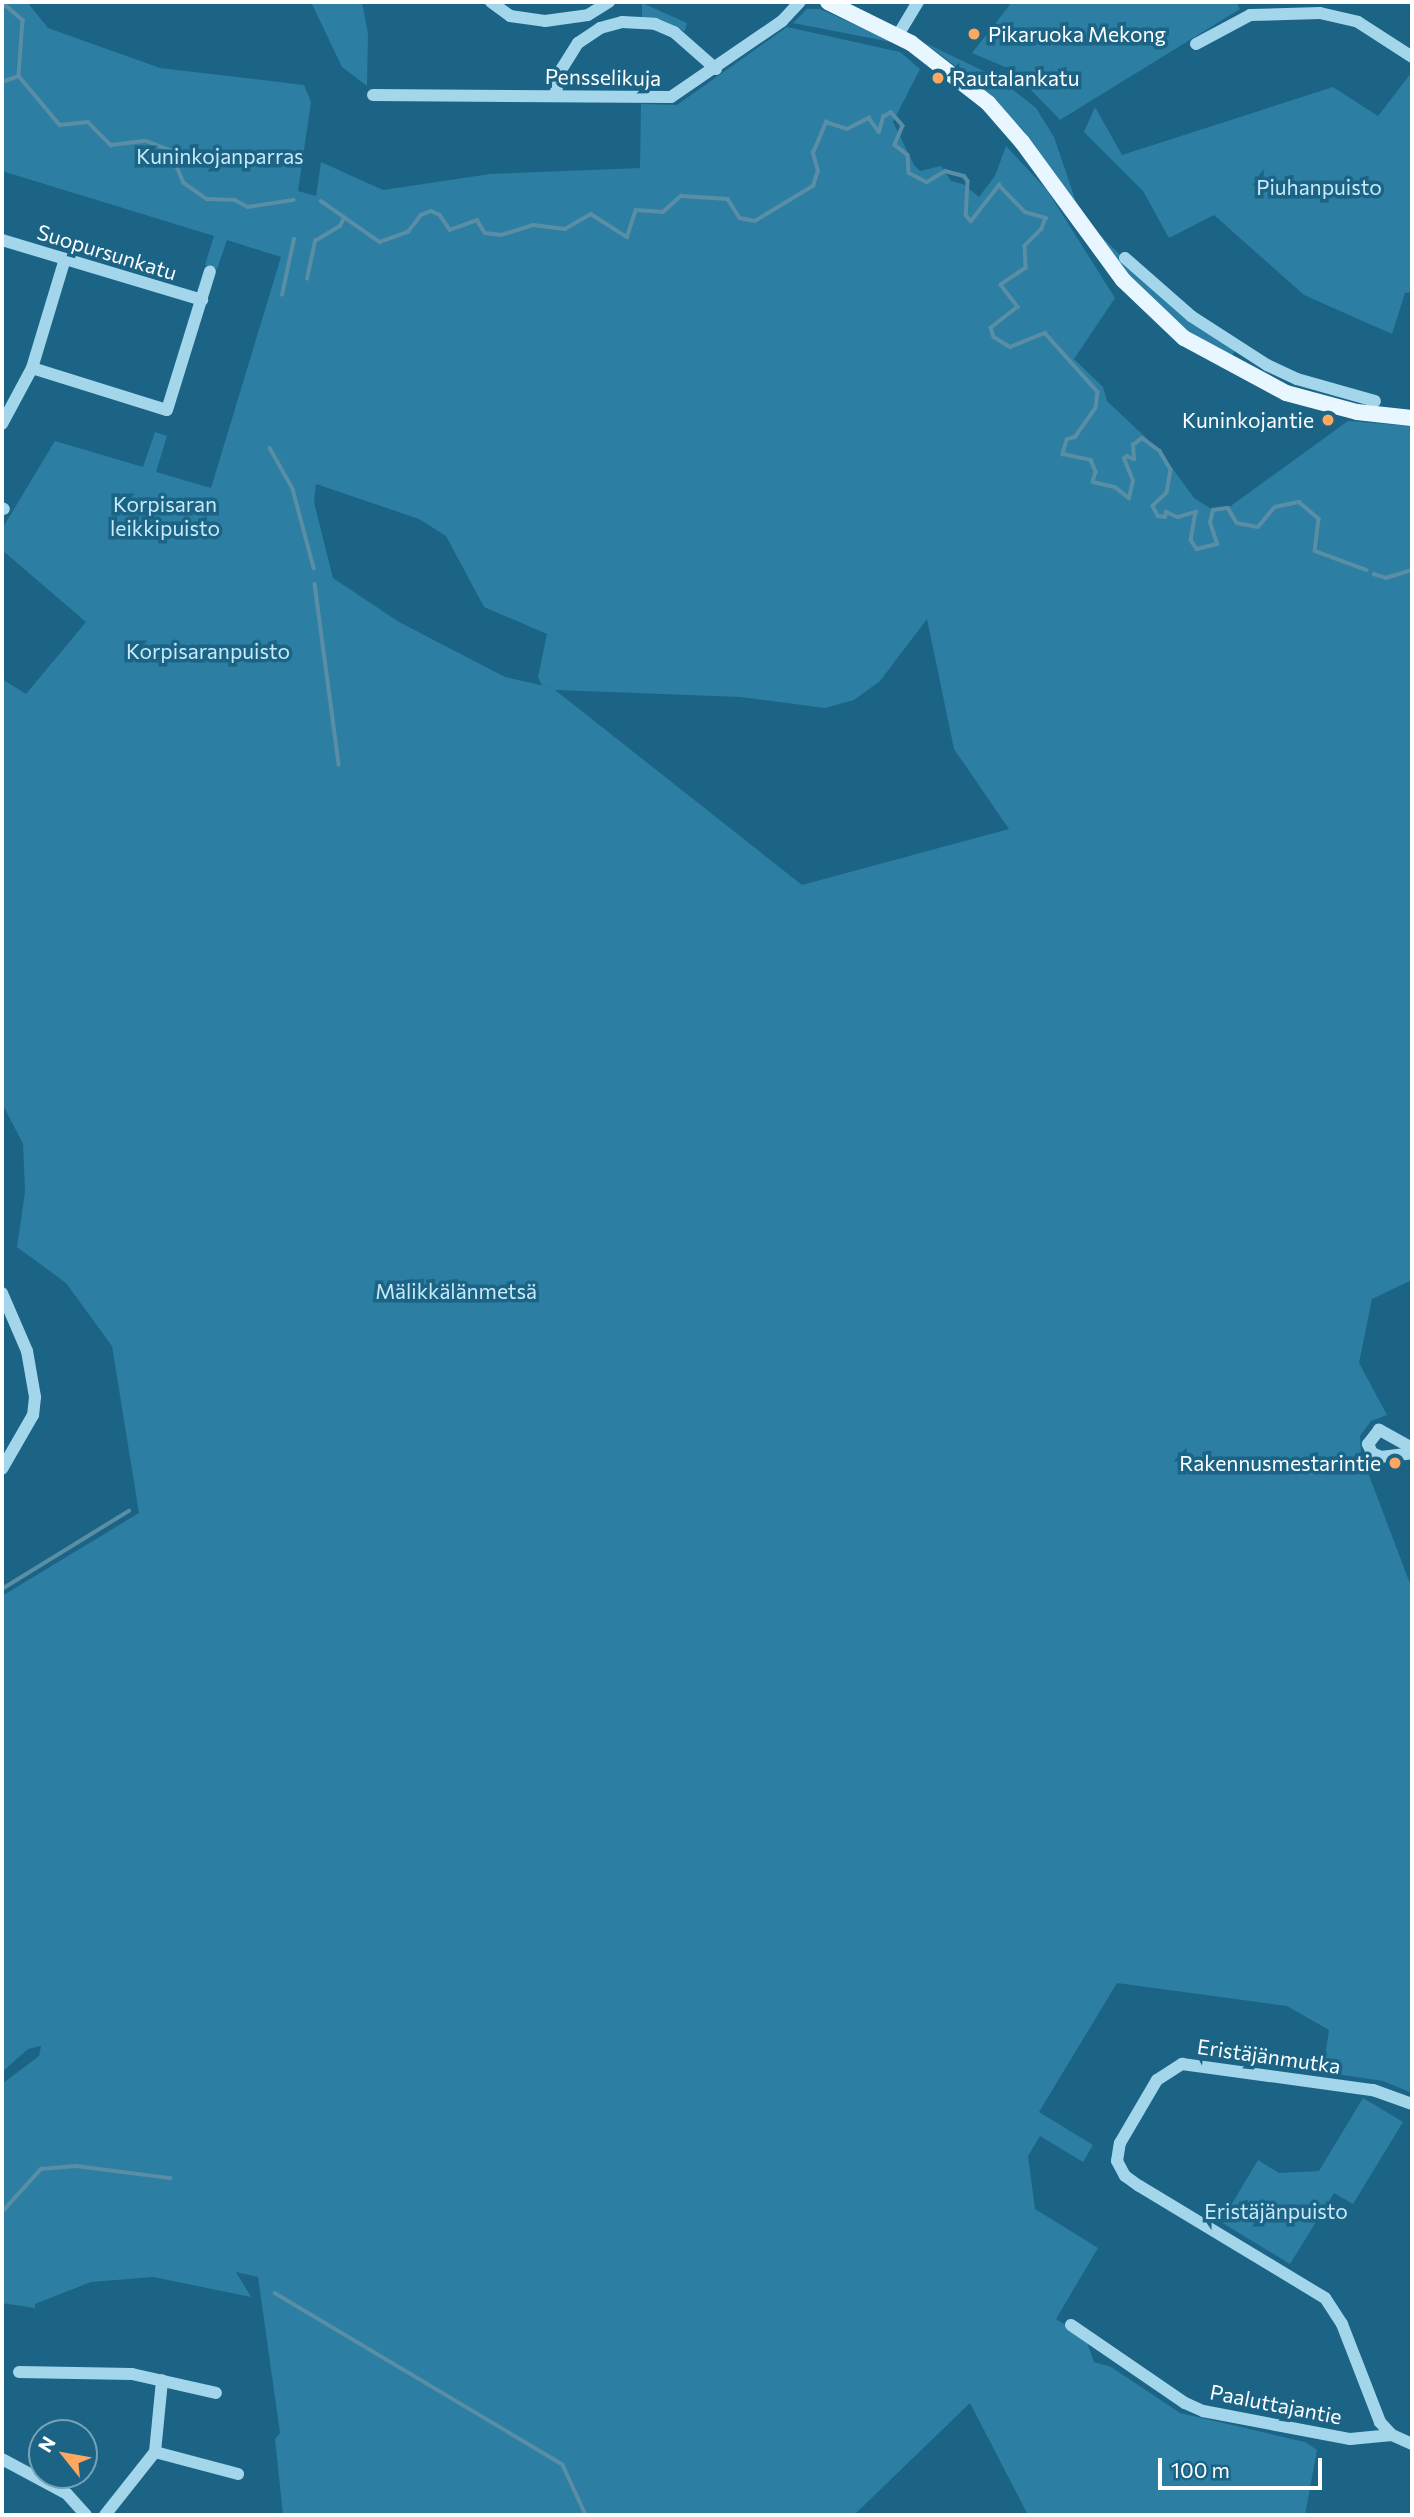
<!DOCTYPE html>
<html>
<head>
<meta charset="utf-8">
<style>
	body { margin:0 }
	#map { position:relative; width:1414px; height:2517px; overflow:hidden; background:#1b6486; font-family:Commissioner,sans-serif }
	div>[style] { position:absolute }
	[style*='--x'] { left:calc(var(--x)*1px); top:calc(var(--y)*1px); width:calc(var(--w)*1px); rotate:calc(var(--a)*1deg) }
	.green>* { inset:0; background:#2c7ea3 }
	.stream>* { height:3.5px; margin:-1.75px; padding:0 1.75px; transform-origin:1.75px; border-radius:1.75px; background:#598ea5 }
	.minor>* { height:12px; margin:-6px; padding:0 6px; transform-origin:6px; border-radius:6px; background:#a3d6eb }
	.major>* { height:16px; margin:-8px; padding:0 8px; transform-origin:8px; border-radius:8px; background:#e8f6ff }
	.dots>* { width:19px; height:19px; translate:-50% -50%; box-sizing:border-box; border:4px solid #1b6486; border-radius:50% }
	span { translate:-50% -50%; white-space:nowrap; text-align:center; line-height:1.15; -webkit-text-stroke:7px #1b6486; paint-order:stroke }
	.poi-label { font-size:21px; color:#fff }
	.left { translate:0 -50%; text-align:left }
	.right { translate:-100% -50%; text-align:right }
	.street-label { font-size:21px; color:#fff }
	.park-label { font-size:21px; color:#c8eaf8 }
	.frame { position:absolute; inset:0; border:4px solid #fff; pointer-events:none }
	.north { position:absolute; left:28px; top:2419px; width:70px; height:70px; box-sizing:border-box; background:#1b6486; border:2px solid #76a2b6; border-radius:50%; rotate:301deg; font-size:19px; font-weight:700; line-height:28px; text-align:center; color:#fff }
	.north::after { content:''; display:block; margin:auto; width:24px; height:32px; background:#fca860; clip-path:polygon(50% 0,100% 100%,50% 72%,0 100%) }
	.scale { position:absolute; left:1158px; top:2458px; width:164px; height:32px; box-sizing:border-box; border:4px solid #fff; border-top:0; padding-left:9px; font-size:21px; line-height:24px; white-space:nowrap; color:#fff; -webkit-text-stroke:5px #1b6486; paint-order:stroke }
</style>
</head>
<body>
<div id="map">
	<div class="green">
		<i style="clip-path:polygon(evenodd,2px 2px,27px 2px,48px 28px,160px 68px,304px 85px,311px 102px,298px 191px,316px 196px,321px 162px,383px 190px,490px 174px,640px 168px,641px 104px,677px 105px,787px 27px,900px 52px,920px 69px,893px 122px,914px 165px,920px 171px,941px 166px,951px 181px,963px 184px,979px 197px,995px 176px,1006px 146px,1047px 190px,1115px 298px,1074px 359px,1103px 387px,1107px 401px,1160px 451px,1194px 498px,1213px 510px,1228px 508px,1348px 421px,1412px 426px,1412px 1280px,1372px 1299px,1359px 1363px,1387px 1415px,1371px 1421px,1360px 1436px,1361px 1454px,1412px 1589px,1412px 2093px,1383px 2081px,1323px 2072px,1329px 2030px,1287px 2006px,1117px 1983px,1039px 2112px,1093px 2145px,1083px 2162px,1040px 2136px,1028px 2156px,1035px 2209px,1098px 2248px,1056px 2319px,1085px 2337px,1094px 2362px,1111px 2367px,1180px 2413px,1305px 2442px,1317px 2450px,1305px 2515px,1028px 2515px,970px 2403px,854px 2515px,283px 2515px,275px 2439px,280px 2433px,258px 2277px,236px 2272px,251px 2297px,153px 2277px,91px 2282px,35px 2304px,35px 2308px,2px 2303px,2px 2084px,39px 2056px,41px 2046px,28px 2049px,2px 2072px,2px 1596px,139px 1513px,112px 1346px,66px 1283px,17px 1247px,25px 1192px,23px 1144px,2px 1103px,2px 679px,26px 694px,86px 622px,2px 550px,2px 529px,55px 441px,143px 467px,155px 432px,167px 436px,156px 472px,211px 488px,281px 257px,227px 240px,217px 269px,205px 265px,214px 236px,2px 171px,2px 2px,316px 484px,419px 519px,446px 536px,484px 607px,547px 634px,538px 677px,542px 685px,554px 688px,505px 677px,399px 622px,333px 578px,314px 502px,316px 484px,2px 2px,927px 619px,954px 749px,1009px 829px,802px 885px,555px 690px,741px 697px,825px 708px,854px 700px,880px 681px,927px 619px)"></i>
		<i style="clip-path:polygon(311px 2px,362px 2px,368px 33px,367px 86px,342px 67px)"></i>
		<i style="clip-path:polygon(1012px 2px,1236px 2px,1240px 9px,1060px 120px,1012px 70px,972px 53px)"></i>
		<i style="clip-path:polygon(642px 3px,687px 23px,685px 31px,642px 17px)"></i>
		<i style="clip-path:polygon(807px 9px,820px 9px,896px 43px,793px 23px)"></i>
		<i style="clip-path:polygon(925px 43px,998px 78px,1036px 108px,1054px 137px,1076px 202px,1096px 231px,1174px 308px,1236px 349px,1232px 355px,1192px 334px,1139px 287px,1113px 258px,1022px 129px,974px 80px)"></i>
		<i style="clip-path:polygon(1412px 72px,1412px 292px,1405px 293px,1392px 334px,1304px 295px,1214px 215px,1169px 238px,1143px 191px,1084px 132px,1095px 107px,1122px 155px,1333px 87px,1378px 116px)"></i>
		<i style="clip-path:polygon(1363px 2098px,1403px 2122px,1353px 2204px,1334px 2193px,1290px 2264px,1221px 2222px,1258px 2160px,1279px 2173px,1319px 2171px)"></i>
	</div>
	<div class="stream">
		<i style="--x:2;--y:2;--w:28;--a:41"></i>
		<i style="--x:23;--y:20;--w:56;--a:94.1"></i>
		<i style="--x:19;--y:76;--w:64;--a:50.1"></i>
		<i style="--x:60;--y:125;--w:28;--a:-6"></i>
		<i style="--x:88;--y:122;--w:33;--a:45"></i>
		<i style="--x:111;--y:145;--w:35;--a:-7"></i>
		<i style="--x:146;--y:141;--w:26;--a:21"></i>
		<i style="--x:170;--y:150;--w:36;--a:67"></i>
		<i style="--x:184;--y:183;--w:28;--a:35"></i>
		<i style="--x:207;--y:199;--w:28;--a:2"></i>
		<i style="--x:235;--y:200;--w:15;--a:28"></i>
		<i style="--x:248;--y:207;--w:46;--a:-8.8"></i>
		<i style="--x:2;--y:82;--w:18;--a:-19"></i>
		<i style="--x:321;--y:201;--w:72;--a:34.8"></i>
		<i style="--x:380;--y:242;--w:30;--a:-20"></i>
		<i style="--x:408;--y:232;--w:21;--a:-53"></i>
		<i style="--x:421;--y:215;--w:11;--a:-22"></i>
		<i style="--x:431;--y:211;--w:10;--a:24"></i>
		<i style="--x:440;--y:215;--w:18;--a:56"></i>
		<i style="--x:450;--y:230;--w:29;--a:-20"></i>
		<i style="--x:477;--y:220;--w:15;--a:58"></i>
		<i style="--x:485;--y:233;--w:16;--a:7"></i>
		<i style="--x:501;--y:235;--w:34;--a:-17"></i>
		<i style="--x:533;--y:225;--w:32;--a:7"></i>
		<i style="--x:565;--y:229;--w:30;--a:-30"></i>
		<i style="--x:591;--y:214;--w:43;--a:32.6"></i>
		<i style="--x:627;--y:237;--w:28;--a:-72"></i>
		<i style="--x:636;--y:210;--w:27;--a:4"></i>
		<i style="--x:663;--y:212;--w:24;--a:-42"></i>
		<i style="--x:681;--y:196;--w:47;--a:3.7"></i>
		<i style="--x:728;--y:199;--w:22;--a:58"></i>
		<i style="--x:740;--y:218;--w:15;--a:11"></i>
		<i style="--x:755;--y:221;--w:68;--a:-31.1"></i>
		<i style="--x:813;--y:186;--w:16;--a:-72"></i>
		<i style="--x:818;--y:171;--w:19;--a:-106"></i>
		<i style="--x:813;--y:153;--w:34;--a:-67"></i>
		<i style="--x:826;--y:122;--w:22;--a:18"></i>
		<i style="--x:847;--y:129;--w:25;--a:-27"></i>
		<i style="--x:869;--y:118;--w:17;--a:54"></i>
		<i style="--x:879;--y:132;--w:16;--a:-75"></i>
		<i style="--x:883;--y:117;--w:9;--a:-32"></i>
		<i style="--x:891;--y:112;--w:18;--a:49"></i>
		<i style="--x:903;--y:126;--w:21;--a:113"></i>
		<i style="--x:895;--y:145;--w:16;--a:38"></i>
		<i style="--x:908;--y:155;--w:18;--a:87"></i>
		<i style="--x:909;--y:173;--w:20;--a:27"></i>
		<i style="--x:927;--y:182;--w:21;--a:-31"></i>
		<i style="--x:945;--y:171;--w:20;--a:15"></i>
		<i style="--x:964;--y:176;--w:6;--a:51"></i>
		<i style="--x:968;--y:181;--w:34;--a:93"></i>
		<i style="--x:966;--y:215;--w:8;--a:50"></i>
		<i style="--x:971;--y:221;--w:46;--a:-52.1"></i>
		<i style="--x:999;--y:185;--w:37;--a:46"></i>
		<i style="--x:1025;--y:212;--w:22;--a:16"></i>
		<i style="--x:1046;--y:218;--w:12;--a:110"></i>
		<i style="--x:1042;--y:229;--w:24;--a:135"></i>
		<i style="--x:1025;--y:246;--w:22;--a:87"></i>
		<i style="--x:1026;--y:268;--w:30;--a:146"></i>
		<i style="--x:1001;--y:285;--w:28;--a:52"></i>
		<i style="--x:1018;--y:307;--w:34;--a:142"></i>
		<i style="--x:991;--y:328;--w:9;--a:72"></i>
		<i style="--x:994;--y:337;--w:19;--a:32"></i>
		<i style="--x:1010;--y:347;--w:38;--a:-22"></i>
		<i style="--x:1045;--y:333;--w:79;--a:48.1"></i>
		<i style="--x:1098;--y:392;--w:16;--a:97"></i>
		<i style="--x:1096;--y:408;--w:35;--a:125"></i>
		<i style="--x:1076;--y:437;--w:9;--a:162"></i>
		<i style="--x:1067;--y:440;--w:15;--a:106"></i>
		<i style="--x:1063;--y:454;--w:29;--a:12"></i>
		<i style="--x:1091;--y:460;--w:13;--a:67"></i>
		<i style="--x:1096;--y:472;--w:10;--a:107"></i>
		<i style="--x:1093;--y:482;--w:23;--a:13"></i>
		<i style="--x:1115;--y:487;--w:18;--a:38"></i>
		<i style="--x:1129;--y:498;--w:17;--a:-77"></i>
		<i style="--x:1133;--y:481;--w:24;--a:-112"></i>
		<i style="--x:1124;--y:459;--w:4;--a:-45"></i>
		<i style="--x:1127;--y:456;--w:8;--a:23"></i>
		<i style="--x:1134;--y:459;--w:14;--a:-94"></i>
		<i style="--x:1133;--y:445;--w:11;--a:-38"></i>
		<i style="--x:1142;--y:438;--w:22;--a:36"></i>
		<i style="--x:1160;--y:451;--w:22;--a:60"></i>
		<i style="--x:1171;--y:470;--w:23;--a:100"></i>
		<i style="--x:1167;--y:493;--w:19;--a:137"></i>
		<i style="--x:1153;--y:506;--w:11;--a:63"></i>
		<i style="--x:1158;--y:516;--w:7;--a:8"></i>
		<i style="--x:1165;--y:517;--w:5;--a:-79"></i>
		<i style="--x:1166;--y:512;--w:13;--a:23"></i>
		<i style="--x:1178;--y:517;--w:19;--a:-16"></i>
		<i style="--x:1196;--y:512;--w:28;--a:100"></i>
		<i style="--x:1191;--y:540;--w:11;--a:56"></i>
		<i style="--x:1197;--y:549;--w:21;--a:-14"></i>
		<i style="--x:1217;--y:544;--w:22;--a:-108"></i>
		<i style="--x:1210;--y:523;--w:13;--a:-77"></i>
		<i style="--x:1213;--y:510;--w:15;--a:-8"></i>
		<i style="--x:1228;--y:508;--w:17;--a:59"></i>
		<i style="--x:1237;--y:523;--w:21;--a:11"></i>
		<i style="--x:1258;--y:527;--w:26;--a:-50"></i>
		<i style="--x:1275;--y:507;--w:25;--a:-12"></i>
		<i style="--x:1299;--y:502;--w:26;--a:40"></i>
		<i style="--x:1319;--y:519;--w:32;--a:97"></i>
		<i style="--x:1315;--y:551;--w:55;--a:20.1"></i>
		<i style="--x:307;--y:279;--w:39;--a:-78"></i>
		<i style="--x:315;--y:241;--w:29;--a:-31"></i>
		<i style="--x:340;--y:226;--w:9;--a:-63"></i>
		<i style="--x:282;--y:295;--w:57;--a:-77.9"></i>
		<i style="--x:270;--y:448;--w:47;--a:60.7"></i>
		<i style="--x:293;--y:489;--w:82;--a:75.1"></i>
		<i style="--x:1374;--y:574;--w:13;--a:18"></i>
		<i style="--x:1386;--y:578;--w:27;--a:-17"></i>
		<i style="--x:315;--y:584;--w:182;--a:82.4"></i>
		<i style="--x:2;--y:1589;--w:149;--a:-31.6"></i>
		<i style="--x:2;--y:2212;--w:58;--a:-47.8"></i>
		<i style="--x:41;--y:2169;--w:35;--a:-5"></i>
		<i style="--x:76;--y:2166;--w:95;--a:7.3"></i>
		<i style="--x:275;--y:2293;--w:335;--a:30.8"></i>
		<i style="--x:563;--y:2465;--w:55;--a:65.3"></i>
	</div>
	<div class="minor">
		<i style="--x:491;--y:2;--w:24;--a:36"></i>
		<i style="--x:510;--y:16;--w:35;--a:8"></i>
		<i style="--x:545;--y:21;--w:43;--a:-7.9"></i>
		<i style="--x:588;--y:15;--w:25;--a:-32"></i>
		<i style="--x:898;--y:35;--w:39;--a:-59"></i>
		<i style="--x:1196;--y:44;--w:61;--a:-28.2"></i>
		<i style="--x:1250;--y:15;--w:70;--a:-1.6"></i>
		<i style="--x:1320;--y:13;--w:39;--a:13"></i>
		<i style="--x:1358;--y:22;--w:64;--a:32.9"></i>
		<i style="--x:373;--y:95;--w:298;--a:0.4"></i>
		<i style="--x:671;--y:97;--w:135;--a:-34.4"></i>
		<i style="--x:782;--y:21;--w:26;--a:-47"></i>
		<i style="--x:555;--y:96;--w:27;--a:-77"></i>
		<i style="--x:561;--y:70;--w:32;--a:-58"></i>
		<i style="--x:578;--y:43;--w:27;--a:-34"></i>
		<i style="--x:600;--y:28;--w:23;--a:-15"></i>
		<i style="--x:622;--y:22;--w:33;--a:3"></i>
		<i style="--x:655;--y:24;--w:21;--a:23"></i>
		<i style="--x:674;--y:32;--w:56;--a:41.4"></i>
		<i style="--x:2;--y:240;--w:209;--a:16.7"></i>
		<i style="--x:1125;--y:258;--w:88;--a:41.3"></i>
		<i style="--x:1191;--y:316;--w:90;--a:32.8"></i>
		<i style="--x:1267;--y:365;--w:33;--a:25"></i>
		<i style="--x:1297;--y:379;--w:81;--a:15.8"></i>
		<i style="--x:32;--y:368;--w:141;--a:17.3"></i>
		<i style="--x:167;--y:410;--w:145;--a:-72.8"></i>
		<i style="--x:2;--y:424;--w:64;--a:-61.8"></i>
		<i style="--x:32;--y:368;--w:114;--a:-73.2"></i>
		<i style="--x:2;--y:508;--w:2;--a:27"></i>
		<i style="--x:2;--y:1293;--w:63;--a:66.7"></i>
		<i style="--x:27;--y:1351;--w:47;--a:80.1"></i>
		<i style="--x:35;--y:1397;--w:18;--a:96"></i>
		<i style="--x:33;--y:1415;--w:62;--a:119.9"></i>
		<i style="--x:1412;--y:1448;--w:38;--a:-151"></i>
		<i style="--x:1379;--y:1430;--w:18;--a:128"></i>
		<i style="--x:1368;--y:1444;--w:10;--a:66"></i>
		<i style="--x:1372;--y:1453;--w:10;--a:24"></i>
		<i style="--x:1381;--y:1457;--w:31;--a:-7"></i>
		<i style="--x:1071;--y:2325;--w:138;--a:34.4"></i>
		<i style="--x:1185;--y:2403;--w:20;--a:24"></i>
		<i style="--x:1203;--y:2411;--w:150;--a:10.8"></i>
		<i style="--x:1350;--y:2439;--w:42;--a:-5.4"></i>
		<i style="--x:1392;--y:2435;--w:22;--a:24"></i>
		<i style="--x:19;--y:2372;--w:113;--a:1"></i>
		<i style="--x:132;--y:2374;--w:86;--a:12.7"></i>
		<i style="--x:1392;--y:2435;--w:18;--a:-133"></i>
		<i style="--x:1380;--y:2422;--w:105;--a:-111.2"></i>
		<i style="--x:1342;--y:2324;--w:31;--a:-123"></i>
		<i style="--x:1325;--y:2298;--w:217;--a:-148.9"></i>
		<i style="--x:1139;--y:2186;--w:17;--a:-144"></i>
		<i style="--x:1125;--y:2176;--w:17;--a:-118"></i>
		<i style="--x:1117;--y:2161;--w:18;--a:-81"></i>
		<i style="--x:1120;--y:2143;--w:73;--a:-59.6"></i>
		<i style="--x:1157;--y:2080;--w:30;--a:-33"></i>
		<i style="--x:1182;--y:2064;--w:193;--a:7.8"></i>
		<i style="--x:1373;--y:2090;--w:41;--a:19.7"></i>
		<i style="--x:155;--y:2452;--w:86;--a:14.8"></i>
		<i style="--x:2;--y:2459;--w:74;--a:28.3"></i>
		<i style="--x:67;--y:2494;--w:28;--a:48"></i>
		<i style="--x:105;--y:2515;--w:80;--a:-51.6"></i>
		<i style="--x:155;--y:2452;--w:72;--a:-84.4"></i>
	</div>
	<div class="major">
		<i style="--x:828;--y:2;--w:93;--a:26.3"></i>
		<i style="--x:911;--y:43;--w:98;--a:37.9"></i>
		<i style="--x:988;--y:103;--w:52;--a:48.9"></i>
		<i style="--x:1022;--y:142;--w:171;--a:53.8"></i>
		<i style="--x:1123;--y:280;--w:84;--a:43.6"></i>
		<i style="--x:1184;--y:338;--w:116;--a:28.3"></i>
		<i style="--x:1286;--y:393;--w:73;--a:15"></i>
		<i style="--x:1357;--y:412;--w:55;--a:6.2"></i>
	</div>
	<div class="dots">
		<i style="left:974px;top:34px;background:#fca860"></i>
		<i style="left:938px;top:78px;background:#fca860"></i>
		<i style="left:1328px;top:420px;background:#fca860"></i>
		<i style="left:1395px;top:1463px;background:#fca860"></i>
	</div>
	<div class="poi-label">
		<span class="left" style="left:988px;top:34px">Pikaruoka Mekong</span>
		<span class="left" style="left:952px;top:78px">Rautalankatu</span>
		<span class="right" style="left:1314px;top:420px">Kuninkojantie</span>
		<span class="right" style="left:1381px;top:1463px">Rakennusmestarintie</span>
	</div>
	<div class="street-label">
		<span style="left:603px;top:77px;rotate:1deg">Pensselikuja</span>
		<span style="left:107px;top:252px;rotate:17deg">Suopursunkatu</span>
		<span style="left:1269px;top:2056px;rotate:8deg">Eristäjänmutka</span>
		<span style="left:1276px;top:2404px;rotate:11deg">Paaluttajantie</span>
	</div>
	<div class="park-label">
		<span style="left:220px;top:156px">Kuninkojanparras</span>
		<span style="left:1319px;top:187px">Piuhanpuisto</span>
		<span style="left:165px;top:516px">Korpisaran<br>leikkipuisto</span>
		<span style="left:208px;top:651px">Korpisaranpuisto</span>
		<span style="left:456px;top:1291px">Mälikkälänmetsä</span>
		<span style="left:1276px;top:2211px">Eristäjänpuisto</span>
	</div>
	<div class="frame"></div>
	<div class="north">N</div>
	<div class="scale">100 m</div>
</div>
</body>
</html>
